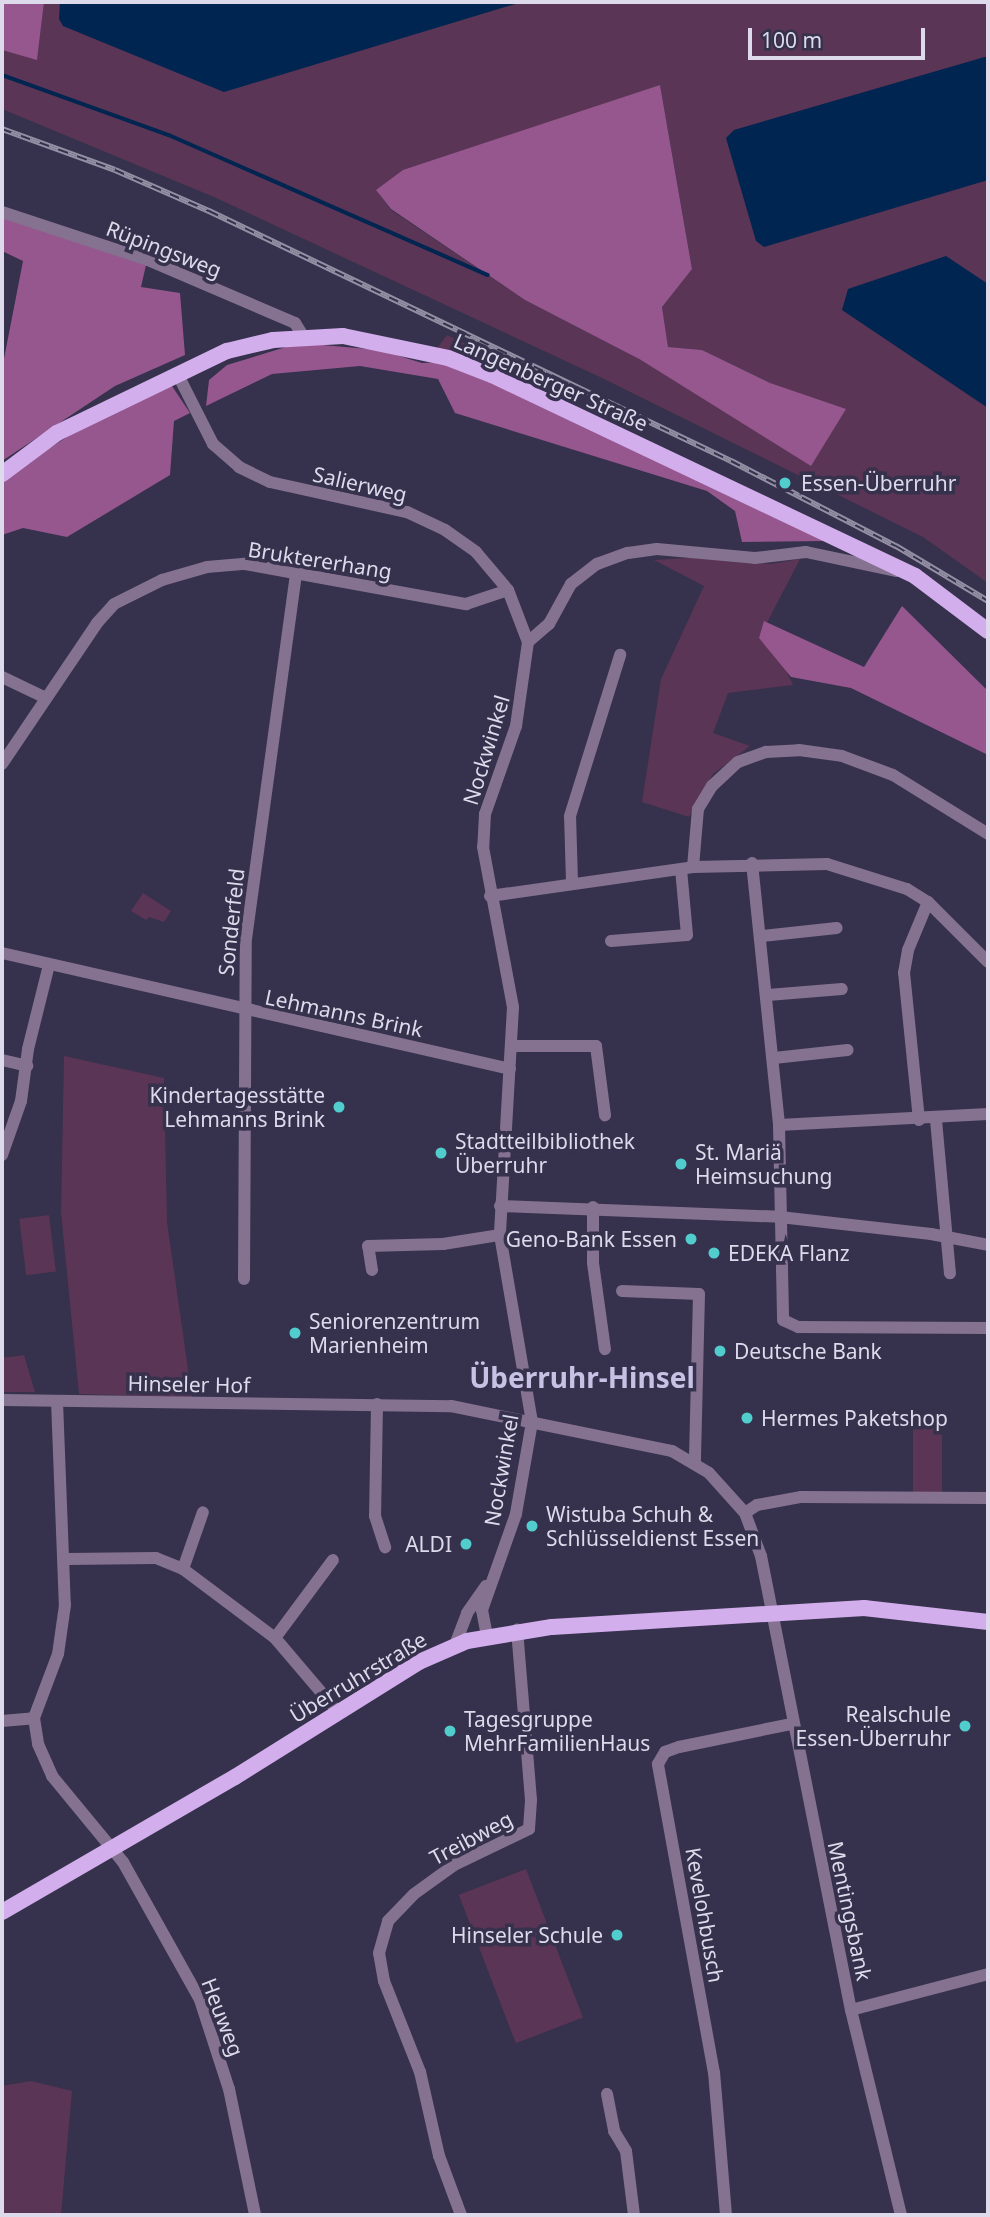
<!DOCTYPE html>
<html>
<head>
<meta charset="utf-8">
<style>
	body { margin:0 }
	#map { position:relative; width:990px; height:2217px; overflow:hidden; background:#36314c; font-family:"Noto Sans",sans-serif }
	div>[style] { position:absolute }
	[style*='--x'] { left:calc(var(--x)*1px); top:calc(var(--y)*1px); width:calc(var(--w)*1px); rotate:calc(var(--a)*1deg) }
	.green>* { inset:0; background:#5a3555; transform-origin:0 0 }
	.forest>* { inset:0; background:#95578e }
	.water>* { inset:0; background:#002550 }
	.stream>* { height:3.5px; margin:-1.75px; padding:0 1.75px; transform-origin:1.75px; border-radius:1.75px; background:#002550 }
	.minor>* { height:12px; margin:-6px; padding:0 6px; transform-origin:6px; border-radius:6px; background:#847290 }
	.major>* { height:16px; margin:-8px; padding:0 8px; transform-origin:8px; border-radius:8px; background:#d3aeec }
	.rail>* { height:6px; margin-top:-3px; transform-origin:0; background:repeating-linear-gradient(90deg,#36314c 0 10px,#9390a5 0 20px); box-sizing:border-box; border-block:2px solid #9390a5 }
	.dots>* { width:19px; height:19px; translate:-50% -50%; box-sizing:border-box; border:4px solid #36314c; border-radius:50% }
	span { translate:-50% -50%; white-space:nowrap; text-align:center; line-height:1.15; -webkit-text-stroke:7px #36314c; paint-order:stroke }
	.street-label { font-size:21px; color:#dcdaeb }
	.poi-label { font-size:21px; color:#dcdaeb }
	.left { translate:0 -50%; text-align:left }
	.right { translate:-100% -50%; text-align:right }
	.district-label { font-size:28px; color:#c7c1e4; font-weight:700 }
	.frame { position:absolute; inset:0; border:4px solid #dcdaeb; pointer-events:none }
	.scale { position:absolute; left:748px; top:28px; width:177px; height:32px; box-sizing:border-box; border:4px solid #dcdaeb; border-top:0; padding-left:9px; font-size:21px; line-height:24px; white-space:nowrap; color:#dcdaeb; -webkit-text-stroke:5px #36314c; paint-order:stroke }
</style>
</head>
<body>
<div id="map">
	<div class="green">
		<i style="clip-path:polygon(evenodd,44px 2px,988px 2px,988px 583px,923px 537px,602px 378px,214px 197px,2px 109px,2px 50px,37px 59px,44px 2px,660px 85px,692px 268px,662px 307px,668px 347px,702px 350px,770px 383px,641px 360px,525px 300px,391px 210px,377px 191px,660px 85px)"></i>
		<i style="clip-path:polygon(447px 335px,506px 363px,530px 389px,435px 351px)"></i>
		<i style="clip-path:polygon(703px 557px,770px 564px,800px 559px,759px 638px,782px 662px,793px 685px,728px 693px,713px 733px,750px 746px,713px 774px,689px 817px,642px 802px,661px 679px,704px 586px,654px 560px)"></i>
		<i style="clip-path:polygon(143px 893px,171px 911px,164px 922px,149px 917px,146px 920px,131px 911px)"></i>
		<i style="clip-path:polygon(64px 1056px,164px 1078px,167px 1222px,192px 1397px,79px 1394px,61px 1212px)"></i>
		<i style="left:49px;top:1215px;width:57px;height:30px;rotate:83deg"></i>
		<i style="clip-path:polygon(24px 1355px,35px 1392px,2px 1392px,2px 1358px)"></i>
		<i style="left:913px;top:1426px;width:29px;height:67px"></i>
		<i style="left:526px;top:1869px;width:159px;height:72px;rotate:69deg"></i>
		<i style="clip-path:polygon(31px 2081px,72px 2091px,61px 2215px,2px 2215px,2px 2086px)"></i>
	</div>
	<div class="forest">
		<i style="clip-path:polygon(2px 2px,44px 2px,37px 60px,2px 50px)"></i>
		<i style="clip-path:polygon(660px 85px,692px 269px,662px 307px,668px 347px,702px 350px,770px 383px,846px 409px,811px 466px,641px 360px,525px 300px,391px 209px,376px 190px,403px 170px)"></i>
		<i style="clip-path:polygon(2px 215px,146px 265px,141px 287px,180px 293px,185px 355px,115px 386px,2px 461px,2px 369px,23px 261px,2px 251px)"></i>
		<i style="clip-path:polygon(299px 343px,380px 350px,422px 363px,447px 362px,826px 541px,742px 542px,735px 511px,707px 491px,455px 413px,438px 379px,360px 366px,272px 374px,206px 406px,209px 380px,227px 365px)"></i>
		<i style="clip-path:polygon(172px 386px,190px 413px,174px 421px,170px 475px,67px 537px,23px 528px,2px 535px,2px 479px,107px 411px)"></i>
		<i style="clip-path:polygon(902px 606px,988px 691px,988px 755px,851px 688px,791px 677px,759px 638px,764px 621px,864px 667px)"></i>
	</div>
	<div class="water">
		<i style="clip-path:polygon(60px 2px,522px 2px,224px 92px,63px 26px,59px 19px)"></i>
		<i style="clip-path:polygon(988px 56px,988px 180px,764px 247px,756px 241px,726px 138px,734px 130px)"></i>
		<i style="clip-path:polygon(946px 256px,988px 284px,988px 408px,842px 310px,848px 289px)"></i>
	</div>
	<div class="stream">
		<i style="--x:2;--y:75;--w:177;--a:19.8"></i>
		<i style="--x:169;--y:135;--w:348;--a:23.7"></i>
	</div>
	<div class="minor">
		<i style="--x:2;--y:212;--w:154;--a:18.2"></i>
		<i style="--x:148;--y:260;--w:160;--a:23.2"></i>
		<i style="--x:295;--y:323;--w:15;--a:58"></i>
		<i style="--x:177;--y:373;--w:80;--a:63.1"></i>
		<i style="--x:213;--y:444;--w:35;--a:41"></i>
		<i style="--x:239;--y:467;--w:34;--a:26"></i>
		<i style="--x:270;--y:482;--w:140;--a:12.4"></i>
		<i style="--x:407;--y:512;--w:42;--a:25.3"></i>
		<i style="--x:445;--y:530;--w:38;--a:35"></i>
		<i style="--x:476;--y:552;--w:50;--a:49.9"></i>
		<i style="--x:508;--y:590;--w:56;--a:69"></i>
		<i style="--x:528;--y:642;--w:85;--a:98.1"></i>
		<i style="--x:516;--y:726;--w:93;--a:109.4"></i>
		<i style="--x:485;--y:814;--w:33;--a:93"></i>
		<i style="--x:483;--y:847;--w:163;--a:79.4"></i>
		<i style="--x:513;--y:1007;--w:228;--a:93.3"></i>
		<i style="--x:500;--y:1235;--w:190;--a:80.3"></i>
		<i style="--x:532;--y:1422;--w:93;--a:99.9"></i>
		<i style="--x:516;--y:1514;--w:102;--a:109.5"></i>
		<i style="--x:482;--y:1610;--w:26;--a:79"></i>
		<i style="--x:528;--y:642;--w:28;--a:-41"></i>
		<i style="--x:549;--y:624;--w:46;--a:-61.2"></i>
		<i style="--x:571;--y:584;--w:33;--a:-38"></i>
		<i style="--x:597;--y:564;--w:33;--a:-20"></i>
		<i style="--x:628;--y:553;--w:29;--a:-8"></i>
		<i style="--x:657;--y:549;--w:98;--a:5.2"></i>
		<i style="--x:755;--y:558;--w:51;--a:-6.7"></i>
		<i style="--x:806;--y:552;--w:93;--a:11.8"></i>
		<i style="--x:2;--y:677;--w:49;--a:25.5"></i>
		<i style="--x:2;--y:764;--w:170;--a:-56"></i>
		<i style="--x:97;--y:623;--w:25;--a:-48"></i>
		<i style="--x:114;--y:604;--w:54;--a:-26.6"></i>
		<i style="--x:162;--y:580;--w:47;--a:-16.1"></i>
		<i style="--x:207;--y:567;--w:38;--a:-5"></i>
		<i style="--x:245;--y:564;--w:225;--a:10.3"></i>
		<i style="--x:466;--y:604;--w:44;--a:-18.4"></i>
		<i style="--x:752;--y:863;--w:263;--a:84.1"></i>
		<i style="--x:779;--y:1125;--w:195;--a:88.8"></i>
		<i style="--x:783;--y:1320;--w:17;--a:25"></i>
		<i style="--x:798;--y:1327;--w:190;--a:0.3"></i>
		<i style="--x:693;--y:867;--w:58;--a:-85.1"></i>
		<i style="--x:698;--y:809;--w:27;--a:-59"></i>
		<i style="--x:712;--y:786;--w:35;--a:-43"></i>
		<i style="--x:738;--y:762;--w:30;--a:-20"></i>
		<i style="--x:766;--y:752;--w:33;--a:-3"></i>
		<i style="--x:799;--y:750;--w:43;--a:7.9"></i>
		<i style="--x:842;--y:756;--w:54;--a:20.4"></i>
		<i style="--x:893;--y:775;--w:112;--a:31.8"></i>
		<i style="--x:572;--y:882;--w:66;--a:-91.7"></i>
		<i style="--x:570;--y:816;--w:169;--a:-72.7"></i>
		<i style="--x:490;--y:896;--w:205;--a:-8.1"></i>
		<i style="--x:693;--y:867;--w:134;--a:-1.3"></i>
		<i style="--x:827;--y:864;--w:84;--a:17.4"></i>
		<i style="--x:907;--y:889;--w:25;--a:32"></i>
		<i style="--x:928;--y:902;--w:85;--a:45"></i>
		<i style="--x:762;--y:936;--w:75;--a:-6.1"></i>
		<i style="--x:611;--y:941;--w:76;--a:-4.5"></i>
		<i style="--x:687;--y:935;--w:66;--a:-95.2"></i>
		<i style="--x:2;--y:953;--w:521;--a:12.86"></i>
		<i style="--x:768;--y:995;--w:74;--a:-4.6"></i>
		<i style="--x:512;--y:1046;--w:84;--a:0"></i>
		<i style="--x:596;--y:1046;--w:70;--a:82.6"></i>
		<i style="--x:774;--y:1058;--w:74;--a:-6.2"></i>
		<i style="--x:2;--y:1060;--w:26;--a:13"></i>
		<i style="--x:919;--y:1120;--w:148;--a:-95.8"></i>
		<i style="--x:904;--y:973;--w:23;--a:-80"></i>
		<i style="--x:908;--y:950;--w:52;--a:-67.4"></i>
		<i style="--x:936;--y:1120;--w:154;--a:84.8"></i>
		<i style="--x:779;--y:1125;--w:209;--a:-3"></i>
		<i style="--x:2;--y:1155;--w:57;--a:-70.6"></i>
		<i style="--x:21;--y:1101;--w:52;--a:-82.3"></i>
		<i style="--x:28;--y:1049;--w:87;--a:-76"></i>
		<i style="--x:500;--y:1206;--w:280;--a:2.2"></i>
		<i style="--x:780;--y:1217;--w:152;--a:6.4"></i>
		<i style="--x:931;--y:1234;--w:58;--a:10.9"></i>
		<i style="--x:593;--y:1207;--w:56;--a:90"></i>
		<i style="--x:593;--y:1263;--w:87;--a:82.1"></i>
		<i style="--x:372;--y:1270;--w:24;--a:-99"></i>
		<i style="--x:368;--y:1246;--w:75;--a:-1.5"></i>
		<i style="--x:443;--y:1244;--w:58;--a:-9"></i>
		<i style="--x:244;--y:1279;--w:340;--a:-89.7"></i>
		<i style="--x:246;--y:939;--w:370;--a:-82.2"></i>
		<i style="--x:622;--y:1291;--w:77;--a:2.2"></i>
		<i style="--x:699;--y:1294;--w:168;--a:91.4"></i>
		<i style="--x:2;--y:1400;--w:449;--a:0.8"></i>
		<i style="--x:451;--y:1406;--w:226;--a:11.5"></i>
		<i style="--x:672;--y:1451;--w:43;--a:30.7"></i>
		<i style="--x:709;--y:1473;--w:54;--a:48"></i>
		<i style="--x:745;--y:1513;--w:46;--a:69.6"></i>
		<i style="--x:761;--y:1556;--w:463;--a:78.8"></i>
		<i style="--x:851;--y:2010;--w:211;--a:76.3"></i>
		<i style="--x:57;--y:1401;--w:204;--a:87.8"></i>
		<i style="--x:65;--y:1605;--w:49;--a:98.1"></i>
		<i style="--x:58;--y:1654;--w:68;--a:110.6"></i>
		<i style="--x:34;--y:1718;--w:26;--a:81"></i>
		<i style="--x:38;--y:1744;--w:35;--a:66"></i>
		<i style="--x:52;--y:1776;--w:112;--a:50.5"></i>
		<i style="--x:123;--y:1862;--w:158;--a:60.8"></i>
		<i style="--x:200;--y:2000;--w:94;--a:72"></i>
		<i style="--x:229;--y:2089;--w:129;--a:78.3"></i>
		<i style="--x:377;--y:1404;--w:112;--a:91"></i>
		<i style="--x:375;--y:1516;--w:33;--a:72"></i>
		<i style="--x:745;--y:1513;--w:14;--a:-34"></i>
		<i style="--x:757;--y:1505;--w:45;--a:-10.3"></i>
		<i style="--x:801;--y:1497;--w:187;--a:0.3"></i>
		<i style="--x:67;--y:1559;--w:89;--a:-0.6"></i>
		<i style="--x:156;--y:1558;--w:29;--a:22"></i>
		<i style="--x:183;--y:1569;--w:115;--a:36.9"></i>
		<i style="--x:275;--y:1638;--w:97;--a:49.6"></i>
		<i style="--x:183;--y:1569;--w:60;--a:-70.7"></i>
		<i style="--x:275;--y:1638;--w:97;--a:-53.4"></i>
		<i style="--x:455;--y:1645;--w:34;--a:-69"></i>
		<i style="--x:467;--y:1613;--w:33;--a:-55"></i>
		<i style="--x:2;--y:1721;--w:32;--a:-5"></i>
		<i style="--x:851;--y:2010;--w:142;--a:-14.7"></i>
		<i style="--x:607;--y:2094;--w:38;--a:79"></i>
		<i style="--x:614;--y:2131;--w:23;--a:59"></i>
		<i style="--x:626;--y:2151;--w:64;--a:82.9"></i>
		<i style="--x:461;--y:2215;--w:63;--a:-110.4"></i>
		<i style="--x:439;--y:2156;--w:86;--a:-102.7"></i>
		<i style="--x:420;--y:2072;--w:98;--a:-111.6"></i>
		<i style="--x:384;--y:1981;--w:28;--a:-100"></i>
		<i style="--x:379;--y:1953;--w:33;--a:-74"></i>
		<i style="--x:388;--y:1921;--w:37;--a:-46"></i>
		<i style="--x:414;--y:1894;--w:49;--a:-35.9"></i>
		<i style="--x:454;--y:1865;--w:83;--a:-25.6"></i>
		<i style="--x:529;--y:1829;--w:29;--a:-86"></i>
		<i style="--x:531;--y:1800;--w:171;--a:-94.7"></i>
		<i style="--x:726;--y:2215;--w:143;--a:-94.8"></i>
		<i style="--x:714;--y:2073;--w:314;--a:-100.3"></i>
		<i style="--x:658;--y:1764;--w:14;--a:-60"></i>
		<i style="--x:665;--y:1752;--w:15;--a:-20"></i>
		<i style="--x:679;--y:1747;--w:114;--a:-11.6"></i>
	</div>
	<div class="major">
		<i style="--x:2;--y:474;--w:69;--a:-36.7"></i>
		<i style="--x:57;--y:433;--w:189;--a:-25.8"></i>
		<i style="--x:227;--y:351;--w:47;--a:-13.4"></i>
		<i style="--x:273;--y:340;--w:70;--a:-3.3"></i>
		<i style="--x:343;--y:336;--w:107;--a:11.8"></i>
		<i style="--x:448;--y:358;--w:47;--a:21.1"></i>
		<i style="--x:492;--y:375;--w:468;--a:25.4"></i>
		<i style="--x:915;--y:576;--w:91;--a:37"></i>
		<i style="--x:2;--y:1912;--w:269;--a:-30.1"></i>
		<i style="--x:235;--y:1777;--w:217;--a:-32"></i>
		<i style="--x:419;--y:1662;--w:52;--a:-23.6"></i>
		<i style="--x:467;--y:1641;--w:86;--a:-9.4"></i>
		<i style="--x:552;--y:1627;--w:313;--a:-3.5"></i>
		<i style="--x:864;--y:1608;--w:125;--a:6.4"></i>
	</div>
	<div class="rail">
		<i style="--x:2;--y:129;--w:120;--a:19.9"></i>
		<i style="--x:115;--y:170;--w:103;--a:23.6"></i>
		<i style="--x:209;--y:211;--w:579;--a:25.59"></i>
		<i style="--x:731;--y:461;--w:186;--a:27.3"></i>
		<i style="--x:896;--y:546;--w:107;--a:30.9"></i>
	</div>
	<div class="dots">
		<i style="left:785px;top:483px;background:#52cdce"></i>
		<i style="left:339px;top:1107px;background:#52cdce"></i>
		<i style="left:441px;top:1153px;background:#52cdce"></i>
		<i style="left:681px;top:1164px;background:#52cdce"></i>
		<i style="left:691px;top:1239px;background:#52cdce"></i>
		<i style="left:714px;top:1253px;background:#52cdce"></i>
		<i style="left:295px;top:1333px;background:#52cdce"></i>
		<i style="left:720px;top:1351px;background:#52cdce"></i>
		<i style="left:747px;top:1418px;background:#52cdce"></i>
		<i style="left:532px;top:1526px;background:#52cdce"></i>
		<i style="left:466px;top:1544px;background:#52cdce"></i>
		<i style="left:965px;top:1726px;background:#52cdce"></i>
		<i style="left:450px;top:1731px;background:#52cdce"></i>
		<i style="left:617px;top:1935px;background:#52cdce"></i>
	</div>
	<div class="street-label">
		<span style="left:164px;top:249px;rotate:21deg">Rüpingsweg</span>
		<span style="left:551px;top:382px;rotate:24deg">Langenberger Straße</span>
		<span style="left:360px;top:484px;rotate:13deg">Salierweg</span>
		<span style="left:320px;top:560px;rotate:9deg">Bruktererhang</span>
		<span style="left:486px;top:750px;rotate:-73deg">Nockwinkel</span>
		<span style="left:231px;top:922px;rotate:-84deg">Sonderfeld</span>
		<span style="left:344px;top:1013px;rotate:12deg">Lehmanns Brink</span>
		<span style="left:189px;top:1384px;rotate:1deg">Hinseler Hof</span>
		<span style="left:501px;top:1470px;rotate:-80deg">Nockwinkel</span>
		<span style="left:358px;top:1677px;rotate:-31deg">Überruhrstraße</span>
		<span style="left:471px;top:1838px;rotate:-28deg">Treibweg</span>
		<span style="left:850px;top:1911px;rotate:78deg">Mentingsbank</span>
		<span style="left:705px;top:1915px;rotate:80deg">Kevelohbusch</span>
		<span style="left:223px;top:2017px;rotate:69deg">Heuweg</span>
	</div>
	<div class="poi-label">
		<span class="left" style="left:801px;top:483px">Essen-Überruhr</span>
		<span class="right" style="left:325px;top:1107px">Kindertagesstätte<br>Lehmanns Brink</span>
		<span class="left" style="left:455px;top:1153px">Stadtteilbibliothek<br>Überruhr</span>
		<span class="left" style="left:695px;top:1164px">St. Mariä<br>Heimsuchung</span>
		<span class="right" style="left:677px;top:1239px">Geno-Bank Essen</span>
		<span class="left" style="left:728px;top:1253px">EDEKA Flanz</span>
		<span class="left" style="left:309px;top:1333px">Seniorenzentrum<br>Marienheim</span>
		<span class="left" style="left:734px;top:1351px">Deutsche Bank</span>
		<span class="left" style="left:761px;top:1418px">Hermes Paketshop</span>
		<span class="left" style="left:546px;top:1526px">Wistuba Schuh &amp;<br>Schlüsseldienst Essen</span>
		<span class="right" style="left:452px;top:1544px">ALDI</span>
		<span class="right" style="left:951px;top:1726px">Realschule<br>Essen-Überruhr</span>
		<span class="left" style="left:464px;top:1731px">Tagesgruppe<br>MehrFamilienHaus</span>
		<span class="right" style="left:603px;top:1935px">Hinseler Schule</span>
	</div>
	<div class="district-label">
		<span style="left:582px;top:1377px">Überruhr-Hinsel</span>
	</div>
	<div class="frame"></div>
	<div class="scale">100 m</div>
</div>
</body>
</html>
